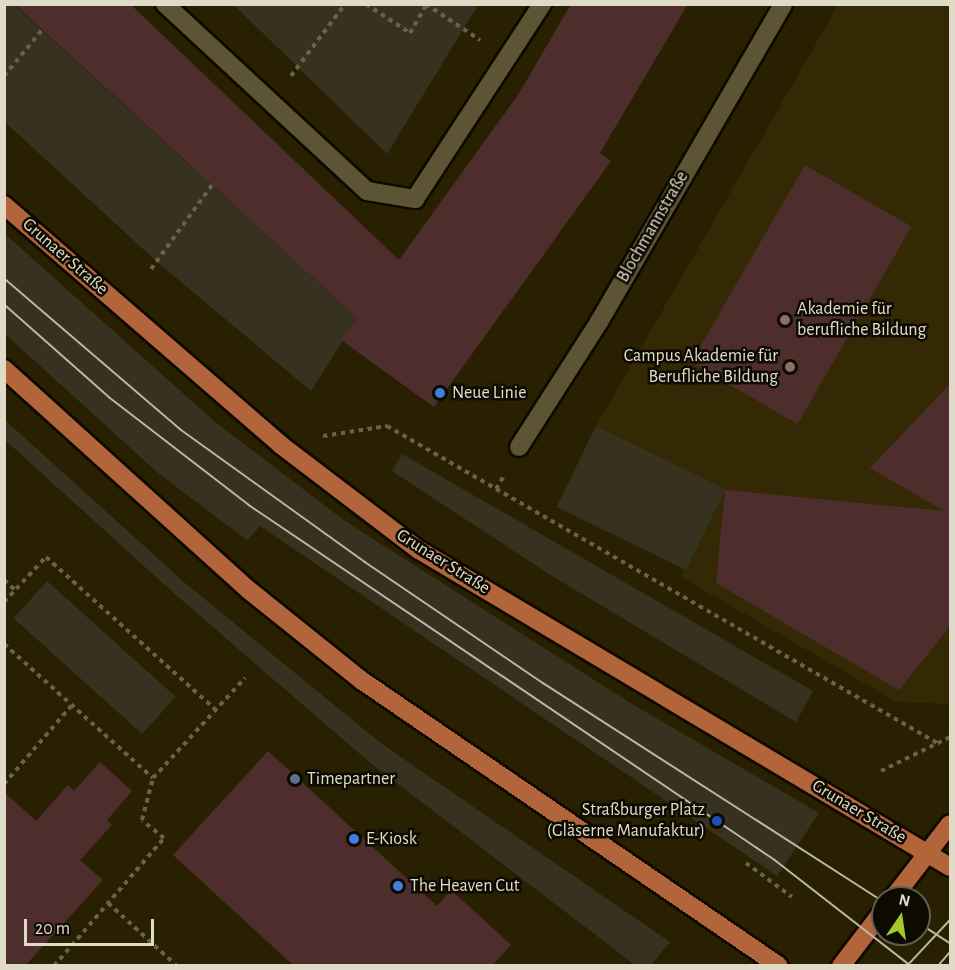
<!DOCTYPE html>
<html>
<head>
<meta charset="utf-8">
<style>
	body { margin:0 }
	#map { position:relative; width:955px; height:970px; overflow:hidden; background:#282001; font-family:"Alegreya Sans",sans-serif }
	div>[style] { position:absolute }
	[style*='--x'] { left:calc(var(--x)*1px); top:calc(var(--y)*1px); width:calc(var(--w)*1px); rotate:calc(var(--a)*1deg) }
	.built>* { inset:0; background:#332904 }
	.green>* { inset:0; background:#373220; transform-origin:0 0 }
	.building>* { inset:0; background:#4e2e2c; transform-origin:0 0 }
	.path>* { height:4px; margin-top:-2px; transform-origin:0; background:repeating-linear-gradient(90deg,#696248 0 4.5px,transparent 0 9px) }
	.roads { filter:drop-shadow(2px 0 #0f0900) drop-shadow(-2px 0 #0f0900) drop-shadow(0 2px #0f0900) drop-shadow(0 -2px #0f0900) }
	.minor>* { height:18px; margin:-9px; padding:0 9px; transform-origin:9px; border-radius:9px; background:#5d5435 }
	.major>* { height:18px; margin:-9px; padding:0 9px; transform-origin:9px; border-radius:9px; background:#b2653b }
	.tram>* { height:1.5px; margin:-0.75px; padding:0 0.75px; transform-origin:0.75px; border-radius:0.75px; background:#bcb7a2 }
	.dots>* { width:16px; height:16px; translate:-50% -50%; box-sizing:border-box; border:3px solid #0d0a01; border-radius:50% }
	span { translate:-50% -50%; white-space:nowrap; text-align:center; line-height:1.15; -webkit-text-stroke:5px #0d0a01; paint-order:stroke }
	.street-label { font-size:18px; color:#e0dbc9 }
	.poi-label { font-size:18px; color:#e0dbc9 }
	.left { translate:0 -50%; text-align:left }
	.right { translate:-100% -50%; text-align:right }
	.frame { position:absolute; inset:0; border:6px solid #e0dbc9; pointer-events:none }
	.north { position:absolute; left:871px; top:886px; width:60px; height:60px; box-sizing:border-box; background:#0d0a01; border:2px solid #615e51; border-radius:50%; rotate:13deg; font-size:16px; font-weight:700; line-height:24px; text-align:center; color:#e0dbc9 }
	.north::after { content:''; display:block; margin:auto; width:21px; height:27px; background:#a1c929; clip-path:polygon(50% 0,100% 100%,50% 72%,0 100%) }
	.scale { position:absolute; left:24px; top:919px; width:130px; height:27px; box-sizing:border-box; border:3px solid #e0dbc9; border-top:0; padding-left:8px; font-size:18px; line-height:21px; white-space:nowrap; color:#e0dbc9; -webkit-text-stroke:4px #0d0a01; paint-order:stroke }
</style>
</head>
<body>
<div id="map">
	<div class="built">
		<i style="clip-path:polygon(838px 5px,950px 5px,950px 704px,897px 702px,681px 577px,725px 490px,596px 426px)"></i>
	</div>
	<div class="green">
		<i style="clip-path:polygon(4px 5px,14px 5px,357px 318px,311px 391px,156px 261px,5px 122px)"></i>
		<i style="clip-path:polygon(234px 5px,478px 5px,387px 154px)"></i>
		<i style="clip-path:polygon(5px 234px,214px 421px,345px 521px,632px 704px,819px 813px,777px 876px,260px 526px,247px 540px,158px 473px,5px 334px)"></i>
		<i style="clip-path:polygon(5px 420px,185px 583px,382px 744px,670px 942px,651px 965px,635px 965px,368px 761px,176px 595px,5px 440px)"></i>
		<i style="left:596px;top:426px;width:144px;height:90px;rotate:26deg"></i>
		<i style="clip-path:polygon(402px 454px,813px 691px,796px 722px,552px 576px,392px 471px)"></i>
		<i style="left:47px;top:581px;width:173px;height:50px;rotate:42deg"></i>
	</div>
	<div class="building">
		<i style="clip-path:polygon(14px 4px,130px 4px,399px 260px,518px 95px,571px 4px,688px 4px,600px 153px,611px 161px,434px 407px,341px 340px,357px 318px)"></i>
		<i style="left:805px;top:165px;width:123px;height:228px;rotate:30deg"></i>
		<i style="clip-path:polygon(951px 383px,951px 625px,899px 690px,716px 583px,725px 490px,944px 511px,870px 468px)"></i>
		<i style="clip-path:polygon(268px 751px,437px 906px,451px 890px,511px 945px,492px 966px,294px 966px,173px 855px)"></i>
		<i style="clip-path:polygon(100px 762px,132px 791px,107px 820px,112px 825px,80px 860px,103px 880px,25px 966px,4px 966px,4px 792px,36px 821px,68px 785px,74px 791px)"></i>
	</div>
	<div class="path">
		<i style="--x:366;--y:4;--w:53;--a:33.4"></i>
		<i style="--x:410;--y:33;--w:32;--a:-60"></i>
		<i style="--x:426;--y:4;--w:65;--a:33.7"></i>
		<i style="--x:4;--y:76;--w:60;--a:-50.4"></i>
		<i style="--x:291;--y:76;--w:90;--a:-53.1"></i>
		<i style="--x:151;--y:269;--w:104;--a:-54"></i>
		<i style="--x:323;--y:436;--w:65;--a:-8.9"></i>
		<i style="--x:387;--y:426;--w:637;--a:29.95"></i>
		<i style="--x:496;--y:489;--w:17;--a:-59"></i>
		<i style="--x:4;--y:580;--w:15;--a:42"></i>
		<i style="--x:4;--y:602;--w:62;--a:-47"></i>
		<i style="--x:46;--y:557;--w:229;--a:42"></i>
		<i style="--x:4;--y:644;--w:200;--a:42"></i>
		<i style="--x:881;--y:771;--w:77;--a:-26.2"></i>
		<i style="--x:4;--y:784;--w:104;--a:-49.3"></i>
		<i style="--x:746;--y:863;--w:57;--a:36.5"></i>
		<i style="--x:108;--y:903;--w:93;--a:42.4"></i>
		<i style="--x:54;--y:966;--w:169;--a:-49.3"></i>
		<i style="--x:164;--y:838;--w:28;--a:-141"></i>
		<i style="--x:142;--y:820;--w:43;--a:-75.3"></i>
		<i style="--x:153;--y:778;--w:136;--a:-47.4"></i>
	</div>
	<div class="roads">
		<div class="minor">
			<i style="--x:165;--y:4;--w:275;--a:42.8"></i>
			<i style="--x:367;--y:191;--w:49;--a:9.5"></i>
			<i style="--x:415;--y:199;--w:233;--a:-56.9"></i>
			<i style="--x:519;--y:447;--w:148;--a:-57.4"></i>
			<i style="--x:599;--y:322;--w:367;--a:-59.9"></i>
		</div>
		<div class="major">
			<i style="--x:4;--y:205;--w:367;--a:40.9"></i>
			<i style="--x:281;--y:445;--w:173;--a:37.3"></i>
			<i style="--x:419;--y:550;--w:618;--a:30.84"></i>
			<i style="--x:4;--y:369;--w:331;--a:42.1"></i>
			<i style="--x:250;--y:591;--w:142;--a:38.7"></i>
			<i style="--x:361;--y:680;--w:506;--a:34.38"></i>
			<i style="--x:893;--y:898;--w:93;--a:-52.4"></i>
			<i style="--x:841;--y:966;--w:69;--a:-52.6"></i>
		</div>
	</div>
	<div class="tram">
		<i style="--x:4;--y:278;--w:232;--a:40.6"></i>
		<i style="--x:180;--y:429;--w:228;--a:35.7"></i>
		<i style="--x:365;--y:562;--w:215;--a:34.2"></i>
		<i style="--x:543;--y:683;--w:404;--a:32.7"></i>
		<i style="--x:4;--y:304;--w:140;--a:41.5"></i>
		<i style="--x:109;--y:397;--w:177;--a:37.6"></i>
		<i style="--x:249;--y:505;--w:635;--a:34.02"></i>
		<i style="--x:775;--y:860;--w:172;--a:37.9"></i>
		<i style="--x:919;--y:923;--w:37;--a:33"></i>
		<i style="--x:907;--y:966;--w:63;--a:-46.9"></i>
		<i style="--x:938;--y:966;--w:18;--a:-49"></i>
	</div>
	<div class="dots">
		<i style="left:785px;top:320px;background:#8d6e63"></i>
		<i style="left:790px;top:367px;background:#8d6e63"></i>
		<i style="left:440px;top:393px;background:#3f7fe0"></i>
		<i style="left:295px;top:779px;background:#5c6f8a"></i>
		<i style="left:717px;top:821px;background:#1a4fb4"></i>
		<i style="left:354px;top:839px;background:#3f7fe0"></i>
		<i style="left:398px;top:886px;background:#3f7fe0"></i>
	</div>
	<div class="street-label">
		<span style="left:653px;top:227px;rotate:-60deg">Blochmannstraße</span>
		<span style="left:65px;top:257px;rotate:41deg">Grunaer Straße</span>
		<span style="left:443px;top:562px;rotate:32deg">Grunaer Straße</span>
		<span style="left:859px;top:812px;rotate:31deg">Grunaer Straße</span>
	</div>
	<div class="poi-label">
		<span class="left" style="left:797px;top:320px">Akademie für<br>berufliche Bildung</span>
		<span class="right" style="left:778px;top:367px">Campus Akademie für<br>Berufliche Bildung</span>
		<span class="left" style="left:452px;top:393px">Neue Linie</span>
		<span class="left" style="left:307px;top:779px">Timepartner</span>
		<span class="right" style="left:705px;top:821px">Straßburger Platz<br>(Gläserne Manufaktur)</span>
		<span class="left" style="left:366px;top:839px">E-Kiosk</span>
		<span class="left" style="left:410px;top:886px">The Heaven Cut</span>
	</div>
	<div class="frame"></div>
	<div class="north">N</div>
	<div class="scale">20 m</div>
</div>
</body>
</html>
